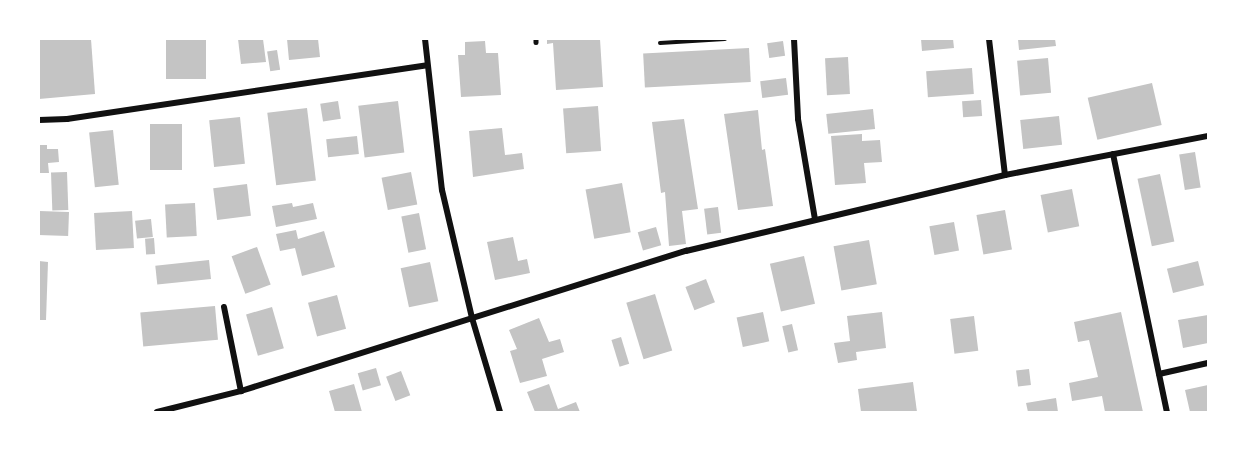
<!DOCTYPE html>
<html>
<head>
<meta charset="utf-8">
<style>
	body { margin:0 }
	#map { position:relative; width:1247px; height:451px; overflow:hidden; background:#fff; font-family:"Golos Text",sans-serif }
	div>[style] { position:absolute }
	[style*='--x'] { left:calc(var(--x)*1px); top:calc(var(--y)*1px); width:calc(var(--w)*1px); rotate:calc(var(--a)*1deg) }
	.building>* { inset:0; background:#c4c4c4; transform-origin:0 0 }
	.path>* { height:4px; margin:-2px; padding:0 2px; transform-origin:2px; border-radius:2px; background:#111 }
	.service>* { height:4.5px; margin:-2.25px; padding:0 2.25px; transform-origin:2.25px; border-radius:2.25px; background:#111 }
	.minor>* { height:6px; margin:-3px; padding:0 3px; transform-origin:3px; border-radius:3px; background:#111 }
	span { translate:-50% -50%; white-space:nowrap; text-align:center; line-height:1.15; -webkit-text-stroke:6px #fff; paint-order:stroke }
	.frame { position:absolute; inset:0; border:40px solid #fff; pointer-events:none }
</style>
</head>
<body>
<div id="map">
	<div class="building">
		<i style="clip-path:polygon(39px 39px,91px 39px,95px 94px,39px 99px)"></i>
		<i style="left:166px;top:39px;width:40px;height:40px"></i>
		<i style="clip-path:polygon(238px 39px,263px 39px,266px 62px,241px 64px)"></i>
		<i style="clip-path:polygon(287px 39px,318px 39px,320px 57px,289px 60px)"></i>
		<i style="clip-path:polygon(547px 39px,600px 39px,603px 87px,556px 90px,553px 43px,547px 44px)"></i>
		<i style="clip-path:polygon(921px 39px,953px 39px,954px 48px,922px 51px)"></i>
		<i style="clip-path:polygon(1018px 39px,1055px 39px,1056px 46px,1019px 50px)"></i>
		<i style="clip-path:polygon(485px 41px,486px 53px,498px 53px,501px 95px,461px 97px,458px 55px,465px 55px,465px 42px)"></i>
		<i style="left:783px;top:41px;width:15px;height:16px;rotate:82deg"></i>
		<i style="left:749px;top:48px;width:34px;height:106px;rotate:87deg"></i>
		<i style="left:277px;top:50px;width:20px;height:10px;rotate:81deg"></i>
		<i style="left:848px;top:57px;width:37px;height:23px;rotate:87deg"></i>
		<i style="left:1048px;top:58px;width:35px;height:31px;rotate:85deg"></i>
		<i style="left:972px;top:68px;width:26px;height:46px;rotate:86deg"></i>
		<i style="left:786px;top:78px;width:17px;height:26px;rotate:83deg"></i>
		<i style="left:1152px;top:83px;width:43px;height:66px;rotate:77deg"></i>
		<i style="left:981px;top:100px;width:16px;height:19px;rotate:86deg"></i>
		<i style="left:338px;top:101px;width:18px;height:18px;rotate:81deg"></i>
		<i style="left:398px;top:101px;width:52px;height:40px;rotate:83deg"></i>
		<i style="left:598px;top:106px;width:45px;height:35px;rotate:86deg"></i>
		<i style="left:307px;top:108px;width:73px;height:40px;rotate:83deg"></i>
		<i style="left:873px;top:109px;width:20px;height:47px;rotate:84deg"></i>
		<i style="clip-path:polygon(758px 110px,762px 150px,765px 149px,773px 206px,738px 210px,724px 114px)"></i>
		<i style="left:1059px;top:116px;width:29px;height:39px;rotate:84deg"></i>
		<i style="left:240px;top:117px;width:47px;height:31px;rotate:84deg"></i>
		<i style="clip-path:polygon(684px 119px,698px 209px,682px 211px,686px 244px,669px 246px,665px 192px,661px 193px,652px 122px)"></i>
		<i style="left:150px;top:124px;width:32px;height:46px"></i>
		<i style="clip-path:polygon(502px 128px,505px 155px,522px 153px,524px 169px,473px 177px,469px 131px)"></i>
		<i style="left:113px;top:130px;width:55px;height:24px;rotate:84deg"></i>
		<i style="clip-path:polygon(862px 134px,862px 141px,880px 140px,882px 162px,864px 163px,866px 183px,835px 185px,831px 136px)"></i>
		<i style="left:357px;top:136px;width:18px;height:31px;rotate:84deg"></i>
		<i style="clip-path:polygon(39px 145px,47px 145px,47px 149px,58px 149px,59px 162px,48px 163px,49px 173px,39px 173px)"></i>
		<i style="left:1195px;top:152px;width:36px;height:16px;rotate:81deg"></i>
		<i style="left:67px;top:172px;width:38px;height:16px;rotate:88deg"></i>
		<i style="left:411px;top:172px;width:33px;height:30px;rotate:79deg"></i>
		<i style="left:1160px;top:174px;width:69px;height:23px;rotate:78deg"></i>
		<i style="left:622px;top:183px;width:50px;height:37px;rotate:80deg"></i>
		<i style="left:247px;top:184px;width:32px;height:34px;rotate:83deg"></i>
		<i style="left:1072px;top:189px;width:38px;height:32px;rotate:79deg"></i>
		<i style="left:195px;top:203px;width:33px;height:30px;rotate:87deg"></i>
		<i style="clip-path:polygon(292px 203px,293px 207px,313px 203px,317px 219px,276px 227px,272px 206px)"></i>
		<i style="left:718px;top:207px;width:26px;height:14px;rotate:83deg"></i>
		<i style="left:1005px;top:210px;width:40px;height:29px;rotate:80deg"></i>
		<i style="left:39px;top:211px;width:30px;height:24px;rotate:2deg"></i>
		<i style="left:132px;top:211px;width:37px;height:38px;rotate:87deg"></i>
		<i style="left:419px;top:213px;width:37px;height:18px;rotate:79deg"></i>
		<i style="left:151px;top:219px;width:18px;height:16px;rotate:84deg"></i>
		<i style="left:954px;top:222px;width:29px;height:25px;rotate:80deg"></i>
		<i style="left:656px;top:227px;width:19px;height:19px;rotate:74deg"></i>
		<i style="clip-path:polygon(296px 230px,298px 239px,324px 231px,335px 267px,302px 276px,295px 248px,280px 251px,276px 234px)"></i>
		<i style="clip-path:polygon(513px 237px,518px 261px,527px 259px,530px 273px,495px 280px,487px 242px)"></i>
		<i style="left:154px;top:238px;width:16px;height:9px;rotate:86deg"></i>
		<i style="left:869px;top:240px;width:45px;height:36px;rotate:80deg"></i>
		<i style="left:257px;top:247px;width:40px;height:27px;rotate:70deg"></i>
		<i style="left:804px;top:256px;width:49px;height:35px;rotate:77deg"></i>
		<i style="left:209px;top:260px;width:19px;height:54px;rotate:84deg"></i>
		<i style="clip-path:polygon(39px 261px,48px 262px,46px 320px,39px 320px)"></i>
		<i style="left:1198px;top:261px;width:25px;height:32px;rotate:76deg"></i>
		<i style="left:430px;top:262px;width:40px;height:30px;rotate:78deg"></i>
		<i style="left:706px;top:279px;width:25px;height:22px;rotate:69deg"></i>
		<i style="left:655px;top:294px;width:59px;height:30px;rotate:73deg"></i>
		<i style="left:337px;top:295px;width:35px;height:30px;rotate:75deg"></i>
		<i style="left:215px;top:306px;width:34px;height:75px;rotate:85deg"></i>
		<i style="left:272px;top:307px;width:43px;height:27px;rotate:74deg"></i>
		<i style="left:763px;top:312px;width:30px;height:27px;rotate:78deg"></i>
		<i style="clip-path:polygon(882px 312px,886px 348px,856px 352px,857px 360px,838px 363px,834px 343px,850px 341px,847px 316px)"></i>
		<i style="clip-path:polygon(1121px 312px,1143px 412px,1105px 412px,1102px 396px,1072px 401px,1069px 383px,1098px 377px,1089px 340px,1078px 342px,1074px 322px)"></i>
		<i style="clip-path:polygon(1208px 315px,1208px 343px,1183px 348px,1178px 320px)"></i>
		<i style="left:974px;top:316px;width:35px;height:24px;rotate:83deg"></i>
		<i style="clip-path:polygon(539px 318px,549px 342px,560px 339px,564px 352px,542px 359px,547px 376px,520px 383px,510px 351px,517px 349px,509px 330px)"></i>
		<i style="left:792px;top:324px;width:27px;height:10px;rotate:77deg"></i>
		<i style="left:621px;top:337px;width:28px;height:10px;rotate:73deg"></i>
		<i style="left:376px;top:368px;width:18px;height:19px;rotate:74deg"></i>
		<i style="left:1029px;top:369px;width:16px;height:13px;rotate:83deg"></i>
		<i style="left:401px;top:371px;width:26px;height:16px;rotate:69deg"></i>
		<i style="clip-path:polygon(913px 382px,917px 412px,861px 412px,858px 389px)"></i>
		<i style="clip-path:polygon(354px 384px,362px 412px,335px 412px,329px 391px)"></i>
		<i style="clip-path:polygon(549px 384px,558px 409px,576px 402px,580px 412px,535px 412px,527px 392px)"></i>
		<i style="clip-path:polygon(1208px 385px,1208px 412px,1190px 412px,1185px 390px)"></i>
		<i style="clip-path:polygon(1056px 398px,1058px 412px,1028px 412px,1026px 403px)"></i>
	</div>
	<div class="path">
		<i style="--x:660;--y:43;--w:65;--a:-3.5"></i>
	</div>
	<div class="service">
		<i style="--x:536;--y:39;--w:3;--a:90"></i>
	</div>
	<div class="minor">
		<i style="--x:425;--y:39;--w:152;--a:83.6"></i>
		<i style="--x:442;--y:190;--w:131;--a:76.8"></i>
		<i style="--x:472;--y:318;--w:98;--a:73.4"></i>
		<i style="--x:794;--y:39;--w:80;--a:87.1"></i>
		<i style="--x:798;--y:119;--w:101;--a:80.4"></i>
		<i style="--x:989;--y:39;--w:137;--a:83.3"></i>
		<i style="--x:39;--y:120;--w:28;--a:-2"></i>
		<i style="--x:67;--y:119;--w:364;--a:-8.5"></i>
		<i style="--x:1113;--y:154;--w:264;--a:78.2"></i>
		<i style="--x:224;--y:307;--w:86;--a:78.6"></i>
		<i style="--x:1159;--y:374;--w:50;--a:-12.7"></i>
		<i style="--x:157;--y:412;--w:87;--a:-14"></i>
		<i style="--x:241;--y:391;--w:467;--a:-17.5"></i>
		<i style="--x:686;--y:251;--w:328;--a:-13.4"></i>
		<i style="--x:1005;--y:175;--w:207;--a:-10.9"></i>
	</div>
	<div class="frame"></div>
</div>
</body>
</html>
